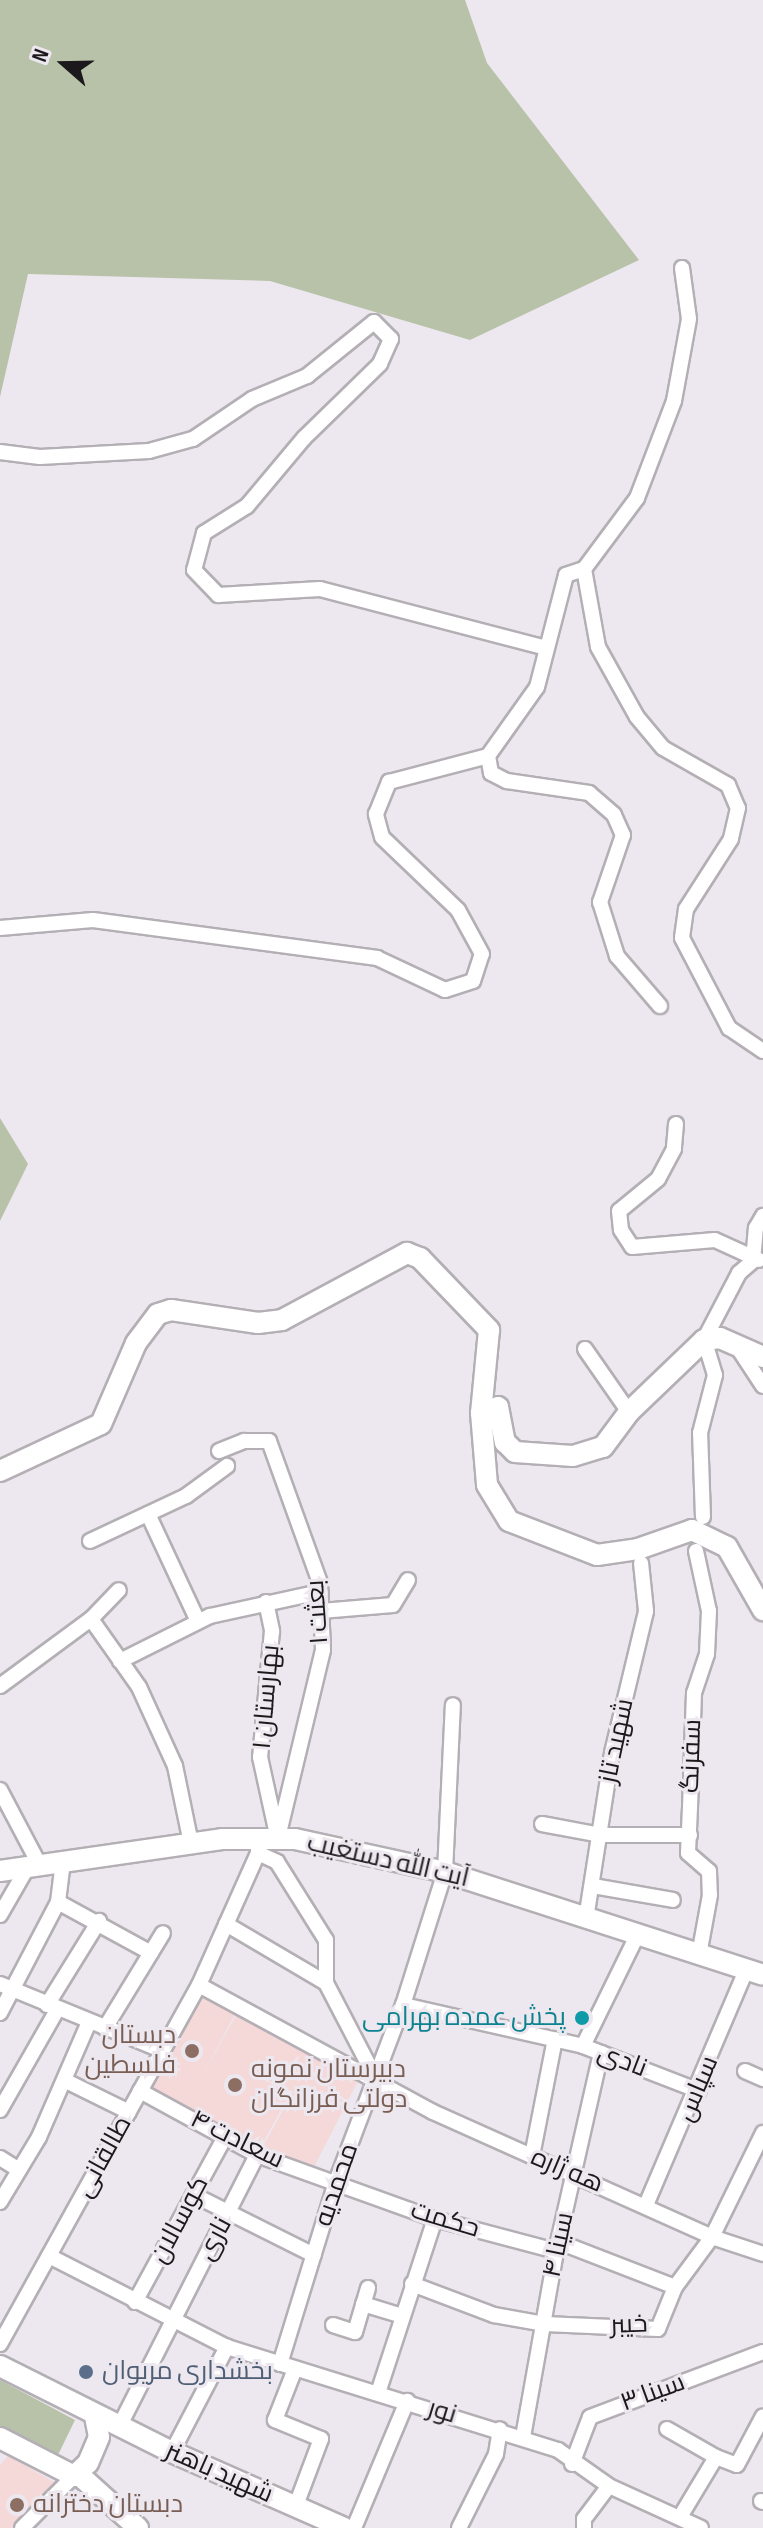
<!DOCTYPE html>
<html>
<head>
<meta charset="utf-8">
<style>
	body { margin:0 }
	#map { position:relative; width:763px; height:2528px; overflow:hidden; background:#ede8ef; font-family:"Sofia Sans Condensed",Cairo,sans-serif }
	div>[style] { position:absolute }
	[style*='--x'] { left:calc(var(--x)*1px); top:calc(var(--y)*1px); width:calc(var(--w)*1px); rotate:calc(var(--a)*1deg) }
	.education>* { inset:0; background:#f4d9d8; transform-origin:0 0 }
	.green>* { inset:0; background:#b8c2a9 }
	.roads { filter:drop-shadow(2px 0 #b4afb5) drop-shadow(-2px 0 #b4afb5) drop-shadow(0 2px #b4afb5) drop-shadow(0 -2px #b4afb5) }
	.street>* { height:14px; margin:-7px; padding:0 7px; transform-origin:7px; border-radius:7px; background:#fff }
	.secondary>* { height:20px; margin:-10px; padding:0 10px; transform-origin:10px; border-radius:10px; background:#fff }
	.dots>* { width:22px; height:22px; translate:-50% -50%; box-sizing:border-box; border:4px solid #ede8ef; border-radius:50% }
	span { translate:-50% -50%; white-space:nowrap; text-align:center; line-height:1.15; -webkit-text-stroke:6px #ede8ef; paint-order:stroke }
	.street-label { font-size:26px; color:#1b191c }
	.culture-label { font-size:26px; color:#0d838f }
	.right { translate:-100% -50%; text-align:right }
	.education-label { font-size:26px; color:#785e54 }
	.left { translate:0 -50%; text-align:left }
	.service-label { font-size:26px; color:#4e5e75 }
	.north { position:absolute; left:24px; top:24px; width:80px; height:80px; -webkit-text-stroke:6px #ede8ef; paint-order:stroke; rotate:290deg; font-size:22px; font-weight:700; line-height:32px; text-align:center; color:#1b191c }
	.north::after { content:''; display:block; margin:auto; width:28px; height:36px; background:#1b191c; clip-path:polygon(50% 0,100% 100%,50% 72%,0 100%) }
</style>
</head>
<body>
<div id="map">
	<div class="education">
		<i style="left:202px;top:1991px;width:40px;height:114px;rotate:28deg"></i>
		<i style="clip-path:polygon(239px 2010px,278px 2031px,272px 2044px,278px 2033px,360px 2077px,310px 2175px,261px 2150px,293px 2092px,257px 2075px,290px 2094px,259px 2150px,183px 2110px)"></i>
		<i style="clip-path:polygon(8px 2456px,54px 2482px,12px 2528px,0 2528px,0 2465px)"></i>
	</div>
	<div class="green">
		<i style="clip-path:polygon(0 0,465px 0,487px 63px,639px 260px,470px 340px,270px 281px,28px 274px,0 397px)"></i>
		<i style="clip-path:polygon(0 1118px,28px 1164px,0 1221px)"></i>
		<i style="clip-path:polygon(0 2380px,75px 2420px,58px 2455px,0 2429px)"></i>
	</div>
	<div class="roads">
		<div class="street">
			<i style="--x:682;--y:268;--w:51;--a:82.2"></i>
			<i style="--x:689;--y:319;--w:83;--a:100.4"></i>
			<i style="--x:674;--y:401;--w:104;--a:110.9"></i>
			<i style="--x:637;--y:498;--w:89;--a:126.7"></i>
			<i style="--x:584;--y:569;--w:79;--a:79.8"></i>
			<i style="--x:598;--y:647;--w:80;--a:60.9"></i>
			<i style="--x:637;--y:717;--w:40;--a:50"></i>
			<i style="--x:663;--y:748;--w:75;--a:29.6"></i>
			<i style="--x:728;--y:785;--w:25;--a:67"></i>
			<i style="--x:738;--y:808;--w:32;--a:103"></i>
			<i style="--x:731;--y:839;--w:83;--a:122.7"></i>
			<i style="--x:686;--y:909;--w:29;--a:98"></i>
			<i style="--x:682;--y:938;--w:102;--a:62.4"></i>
			<i style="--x:729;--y:1028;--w:41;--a:34.1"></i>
			<i style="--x:0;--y:452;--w:40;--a:7.1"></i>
			<i style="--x:40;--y:457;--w:109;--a:-3.2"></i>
			<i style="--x:149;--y:451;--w:46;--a:-15.3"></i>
			<i style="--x:193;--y:439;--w:71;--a:-34.1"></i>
			<i style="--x:252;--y:399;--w:60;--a:-22.7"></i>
			<i style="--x:307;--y:376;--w:86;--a:-38.9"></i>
			<i style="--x:374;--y:322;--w:24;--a:45"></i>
			<i style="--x:391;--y:339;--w:27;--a:114"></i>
			<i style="--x:380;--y:364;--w:106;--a:135.8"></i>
			<i style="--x:304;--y:438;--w:89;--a:130"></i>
			<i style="--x:247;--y:506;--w:51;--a:147.9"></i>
			<i style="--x:204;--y:533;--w:38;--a:105"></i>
			<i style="--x:194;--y:570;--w:35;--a:46"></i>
			<i style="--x:218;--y:595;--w:102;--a:-3.4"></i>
			<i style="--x:320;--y:589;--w:234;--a:14.6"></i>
			<i style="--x:584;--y:569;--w:19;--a:162"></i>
			<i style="--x:566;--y:575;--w:116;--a:104.5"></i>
			<i style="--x:537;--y:687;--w:85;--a:125.4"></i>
			<i style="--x:488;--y:756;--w:17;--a:80"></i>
			<i style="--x:491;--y:773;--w:18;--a:27"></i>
			<i style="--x:507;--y:781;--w:83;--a:8.3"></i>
			<i style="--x:589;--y:793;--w:33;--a:41"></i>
			<i style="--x:614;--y:815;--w:22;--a:66"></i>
			<i style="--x:623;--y:835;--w:71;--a:108.9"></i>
			<i style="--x:600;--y:902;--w:57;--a:72.5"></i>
			<i style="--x:617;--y:956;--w:66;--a:49.3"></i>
			<i style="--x:0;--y:928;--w:93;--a:-4.9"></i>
			<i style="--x:93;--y:920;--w:287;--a:7.6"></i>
			<i style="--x:377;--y:958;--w:75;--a:25.2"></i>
			<i style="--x:445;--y:990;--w:29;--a:-18"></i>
			<i style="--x:473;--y:981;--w:28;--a:-72"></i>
			<i style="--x:482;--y:954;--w:50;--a:-118.6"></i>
			<i style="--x:458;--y:910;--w:105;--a:-136.2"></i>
			<i style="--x:382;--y:837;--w:24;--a:-105"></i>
			<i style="--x:376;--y:814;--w:35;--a:-68"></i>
			<i style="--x:389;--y:782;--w:102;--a:-14.7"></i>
			<i style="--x:676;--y:1124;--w:25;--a:95"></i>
			<i style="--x:674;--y:1149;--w:34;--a:118"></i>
			<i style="--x:658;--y:1179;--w:50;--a:140.6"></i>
			<i style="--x:619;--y:1211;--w:19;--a:84"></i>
			<i style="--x:621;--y:1230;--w:20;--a:57"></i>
			<i style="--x:632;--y:1247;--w:83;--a:-4.8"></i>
			<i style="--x:715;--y:1240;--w:48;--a:24.4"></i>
			<i style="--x:736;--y:1345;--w:49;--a:56.6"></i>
			<i style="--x:585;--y:1349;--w:77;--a:55.1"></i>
			<i style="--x:219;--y:1451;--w:27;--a:-22"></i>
			<i style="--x:244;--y:1441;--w:25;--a:0"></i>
			<i style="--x:269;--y:1441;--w:151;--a:70.2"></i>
			<i style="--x:320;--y:1583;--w:67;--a:87.4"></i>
			<i style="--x:323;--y:1650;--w:193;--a:103.5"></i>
			<i style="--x:148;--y:1514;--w:118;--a:65"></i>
			<i style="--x:703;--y:1517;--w:84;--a:-92"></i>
			<i style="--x:700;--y:1433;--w:60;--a:-75.5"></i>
			<i style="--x:715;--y:1375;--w:37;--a:-107"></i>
			<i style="--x:704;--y:1340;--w:76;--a:-62.4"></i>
			<i style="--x:739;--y:1273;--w:18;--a:-41"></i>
			<i style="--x:753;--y:1261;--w:33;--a:-85"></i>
			<i style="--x:756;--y:1228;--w:14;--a:-60"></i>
			<i style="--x:90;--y:1541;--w:106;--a:-25.1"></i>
			<i style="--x:186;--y:1496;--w:51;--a:-36.2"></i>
			<i style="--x:696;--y:1551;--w:61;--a:77.8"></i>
			<i style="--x:709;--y:1611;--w:43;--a:92.7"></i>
			<i style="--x:707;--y:1654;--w:41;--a:108.4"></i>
			<i style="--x:694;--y:1693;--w:114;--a:92"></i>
			<i style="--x:690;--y:1807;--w:46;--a:92.5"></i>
			<i style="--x:688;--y:1853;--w:28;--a:41"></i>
			<i style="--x:709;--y:1871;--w:24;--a:88"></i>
			<i style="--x:710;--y:1895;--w:61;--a:100.4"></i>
			<i style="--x:266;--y:1602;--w:30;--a:78"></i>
			<i style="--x:272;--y:1631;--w:127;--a:95.4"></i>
			<i style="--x:260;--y:1757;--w:79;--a:77.6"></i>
			<i style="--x:321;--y:1611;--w:72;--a:-4.8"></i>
			<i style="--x:393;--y:1605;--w:29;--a:-59"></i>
			<i style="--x:91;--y:1619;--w:83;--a:54.8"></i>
			<i style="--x:139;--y:1687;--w:87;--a:65.5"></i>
			<i style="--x:175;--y:1766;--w:79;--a:78.3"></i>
			<i style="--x:120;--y:1661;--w:101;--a:-26.6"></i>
			<i style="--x:210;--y:1616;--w:113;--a:-12.3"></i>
			<i style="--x:0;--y:1686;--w:113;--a:-36.4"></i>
			<i style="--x:91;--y:1619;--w:40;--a:-46"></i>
			<i style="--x:0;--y:1790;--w:86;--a:62.2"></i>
			<i style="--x:542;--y:1824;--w:59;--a:10.7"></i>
			<i style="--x:600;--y:1835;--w:90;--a:0"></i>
			<i style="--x:258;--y:1853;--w:21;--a:25"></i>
			<i style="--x:277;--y:1862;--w:92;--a:57.9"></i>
			<i style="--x:326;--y:1940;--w:43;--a:90"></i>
			<i style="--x:326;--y:1983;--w:108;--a:62.5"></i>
			<i style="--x:593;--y:1886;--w:81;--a:9.9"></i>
			<i style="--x:58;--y:1902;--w:106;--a:28.7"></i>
			<i style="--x:0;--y:1915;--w:54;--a:-60.1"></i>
			<i style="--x:586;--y:1919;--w:168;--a:-81.1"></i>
			<i style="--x:612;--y:1753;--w:146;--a:-76.5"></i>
			<i style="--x:646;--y:1611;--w:48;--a:-95.9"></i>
			<i style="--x:226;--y:1924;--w:116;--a:30.5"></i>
			<i style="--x:0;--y:1984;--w:176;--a:22.3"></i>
			<i style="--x:199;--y:1985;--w:266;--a:28.5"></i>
			<i style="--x:433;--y:2112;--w:306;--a:24.1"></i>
			<i style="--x:712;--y:2237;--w:54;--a:18.4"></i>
			<i style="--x:47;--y:2005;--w:99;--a:-58.2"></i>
			<i style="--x:403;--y:2005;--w:185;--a:12.8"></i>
			<i style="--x:583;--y:2046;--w:124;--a:21.2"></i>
			<i style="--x:0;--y:2013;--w:125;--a:-62.4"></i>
			<i style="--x:58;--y:1902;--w:39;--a:-83"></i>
			<i style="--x:105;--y:2028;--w:111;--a:-58.6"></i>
			<i style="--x:583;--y:2046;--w:123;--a:-63.9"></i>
			<i style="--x:745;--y:2071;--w:20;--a:24"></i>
			<i style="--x:66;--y:2081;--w:70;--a:26.2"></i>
			<i style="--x:140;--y:2091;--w:133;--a:28.7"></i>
			<i style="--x:257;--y:2155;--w:189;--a:19.8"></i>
			<i style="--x:435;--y:2219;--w:125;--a:14.8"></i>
			<i style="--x:0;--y:2110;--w:115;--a:-60.3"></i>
			<i style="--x:532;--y:2156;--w:119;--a:-78.9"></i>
			<i style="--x:0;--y:2158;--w:22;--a:32"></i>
			<i style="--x:194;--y:2195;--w:134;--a:26.6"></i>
			<i style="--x:0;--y:2202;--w:76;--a:-59"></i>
			<i style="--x:39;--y:2137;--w:125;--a:-66.5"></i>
			<i style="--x:646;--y:2205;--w:254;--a:-66.9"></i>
			<i style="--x:559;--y:2242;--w:124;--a:21.2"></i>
			<i style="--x:49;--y:2256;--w:200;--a:27.1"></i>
			<i style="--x:227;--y:2347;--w:347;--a:17.3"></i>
			<i style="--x:558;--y:2450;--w:62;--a:35.2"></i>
			<i style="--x:609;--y:2486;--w:101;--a:24.5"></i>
			<i style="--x:412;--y:2284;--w:88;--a:20.7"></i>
			<i style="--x:494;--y:2315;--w:52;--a:10"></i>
			<i style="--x:545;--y:2324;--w:113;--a:2.5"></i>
			<i style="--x:658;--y:2329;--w:45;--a:-68"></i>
			<i style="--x:675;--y:2287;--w:62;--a:-53.5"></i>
			<i style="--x:712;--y:2237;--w:116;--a:-63.9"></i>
			<i style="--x:135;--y:2302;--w:188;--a:-61.4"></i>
			<i style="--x:363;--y:2304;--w:39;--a:17"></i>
			<i style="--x:333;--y:2325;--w:23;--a:18"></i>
			<i style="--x:355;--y:2332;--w:46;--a:-73.5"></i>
			<i style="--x:0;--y:2344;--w:410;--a:-61"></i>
			<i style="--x:199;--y:1985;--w:145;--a:-65.9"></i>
			<i style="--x:258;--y:1853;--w:16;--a:-90"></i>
			<i style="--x:280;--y:2364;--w:190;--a:-72.9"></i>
			<i style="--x:336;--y:2182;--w:189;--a:-69.3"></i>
			<i style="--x:403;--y:2005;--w:139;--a:-72.5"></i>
			<i style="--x:445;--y:1872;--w:167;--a:-87.3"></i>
			<i style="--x:378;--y:2393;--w:183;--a:-71.9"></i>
			<i style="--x:119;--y:2427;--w:305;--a:-63.1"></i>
			<i style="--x:667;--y:2429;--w:56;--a:29.7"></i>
			<i style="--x:523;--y:2437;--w:189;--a:-79.9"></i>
			<i style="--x:556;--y:2251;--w:203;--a:-77.2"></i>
			<i style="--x:172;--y:2452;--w:119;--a:-62.4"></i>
			<i style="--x:572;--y:2464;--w:50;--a:-69"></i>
			<i style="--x:590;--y:2417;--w:185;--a:-20.6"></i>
			<i style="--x:761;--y:2501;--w:2;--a:27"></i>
			<i style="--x:295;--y:2508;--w:74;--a:-69.4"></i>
			<i style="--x:321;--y:2439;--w:50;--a:-157.6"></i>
			<i style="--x:275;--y:2420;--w:55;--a:-68.6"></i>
			<i style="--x:680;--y:2517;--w:70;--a:-59"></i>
			<i style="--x:716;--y:2457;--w:22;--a:21"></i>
			<i style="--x:737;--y:2465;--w:55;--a:-62"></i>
			<i style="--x:22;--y:2528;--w:74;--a:-45"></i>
			<i style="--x:354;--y:2528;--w:138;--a:-67.3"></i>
			<i style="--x:459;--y:2528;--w:83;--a:-63.4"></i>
			<i style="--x:496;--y:2454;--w:25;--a:-81"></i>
			<i style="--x:584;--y:2528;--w:9;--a:-90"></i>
			<i style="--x:584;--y:2519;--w:41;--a:-52.9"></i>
		</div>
		<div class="secondary">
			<i style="--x:481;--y:1413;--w:18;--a:-19"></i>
			<i style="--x:498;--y:1407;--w:36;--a:79"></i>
			<i style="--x:505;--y:1442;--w:14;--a:45"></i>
			<i style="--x:515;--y:1452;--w:58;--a:3.9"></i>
			<i style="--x:573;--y:1456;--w:31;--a:-17"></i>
			<i style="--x:603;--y:1447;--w:44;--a:-53.4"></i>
			<i style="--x:629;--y:1412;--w:104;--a:-43.8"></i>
			<i style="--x:704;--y:1340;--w:16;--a:-7"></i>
			<i style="--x:720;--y:1338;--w:47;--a:23.8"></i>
			<i style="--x:0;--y:1471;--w:111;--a:-25"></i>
			<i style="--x:101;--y:1424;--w:88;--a:-66.6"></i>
			<i style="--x:136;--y:1343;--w:36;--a:-53"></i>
			<i style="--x:158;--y:1314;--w:14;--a:-17"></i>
			<i style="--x:171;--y:1310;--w:88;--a:8.5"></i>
			<i style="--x:258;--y:1323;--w:24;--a:-7"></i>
			<i style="--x:282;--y:1320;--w:142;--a:-28.2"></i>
			<i style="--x:407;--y:1253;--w:14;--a:21"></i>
			<i style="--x:420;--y:1258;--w:100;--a:46.2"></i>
			<i style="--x:489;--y:1330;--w:83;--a:95.5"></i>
			<i style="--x:481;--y:1413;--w:72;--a:85.2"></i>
			<i style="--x:487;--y:1485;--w:42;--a:58.6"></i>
			<i style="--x:509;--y:1521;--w:94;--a:21.1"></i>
			<i style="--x:597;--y:1555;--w:41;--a:-8.3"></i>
			<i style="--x:638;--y:1549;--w:57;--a:-19.4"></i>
			<i style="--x:692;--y:1530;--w:39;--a:26"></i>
			<i style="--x:727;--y:1547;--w:73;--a:60.3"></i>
			<i style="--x:0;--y:1871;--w:224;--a:-8.2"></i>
			<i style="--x:222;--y:1839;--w:73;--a:0"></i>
			<i style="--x:295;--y:1839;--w:154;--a:12.4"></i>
			<i style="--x:445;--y:1872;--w:334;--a:17.9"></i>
			<i style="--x:0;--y:2366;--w:192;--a:26.6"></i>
			<i style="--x:172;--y:2452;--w:188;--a:23.8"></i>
			<i style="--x:0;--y:2438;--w:83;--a:27.2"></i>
			<i style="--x:74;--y:2476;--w:19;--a:-43"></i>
			<i style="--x:88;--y:2463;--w:28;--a:-67"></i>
			<i style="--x:99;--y:2437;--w:21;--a:-101"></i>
			<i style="--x:77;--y:2473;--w:82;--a:42"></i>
		</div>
	</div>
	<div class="dots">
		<i style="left:582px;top:2018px;background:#0f9aa8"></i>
		<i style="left:192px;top:2051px;background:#8d6e63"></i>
		<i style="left:235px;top:2085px;background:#8d6e63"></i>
		<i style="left:86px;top:2372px;background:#5c6f8a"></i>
		<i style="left:17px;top:2505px;background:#8d6e63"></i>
	</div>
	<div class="street-label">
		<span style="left:318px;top:1612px;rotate:-94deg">بعثت ۱</span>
		<span style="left:267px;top:1697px;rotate:-85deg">بهارستان ۱</span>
		<span style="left:617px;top:1741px;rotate:-78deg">شهید تاز</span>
		<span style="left:692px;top:1756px;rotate:-88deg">سفرنگ</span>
		<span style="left:388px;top:1861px;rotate:13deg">آیت الله دستغیب</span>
		<span style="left:622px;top:2061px;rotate:21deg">نادی</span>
		<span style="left:698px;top:2089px;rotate:-67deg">سپاس</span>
		<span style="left:237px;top:2140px;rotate:26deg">سعادت ۴</span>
		<span style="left:104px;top:2157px;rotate:-61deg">طالقانی</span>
		<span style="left:567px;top:2171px;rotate:23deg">هه ژاره</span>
		<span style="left:337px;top:2185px;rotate:-71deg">محمدیه</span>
		<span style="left:180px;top:2220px;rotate:-62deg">کوسالان</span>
		<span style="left:445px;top:2220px;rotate:17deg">حکمت</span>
		<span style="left:215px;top:2239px;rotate:-62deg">ناری</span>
		<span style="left:559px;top:2245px;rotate:-78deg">سینا ۴</span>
		<span style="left:629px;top:2325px;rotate:-2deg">خیبر</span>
		<span style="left:653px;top:2393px;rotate:-20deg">سینا ۳</span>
		<span style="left:442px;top:2412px;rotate:17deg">نور</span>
		<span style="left:219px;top:2473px;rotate:24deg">شهید باهنر</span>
	</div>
	<div class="culture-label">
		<span class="right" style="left:566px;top:2018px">پخش عمده بهرامی</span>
	</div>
	<div class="education-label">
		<span class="right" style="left:176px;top:2051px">دبستان<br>فلسطین</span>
		<span class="left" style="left:251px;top:2085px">دبیرستان نمونه<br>دولتی فرزانگان</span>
		<span class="left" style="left:33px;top:2505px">دبستان دخترانه</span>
	</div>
	<div class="service-label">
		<span class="left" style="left:102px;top:2372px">بخشداری مریوان</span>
	</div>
	<div class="north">N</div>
</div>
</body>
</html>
